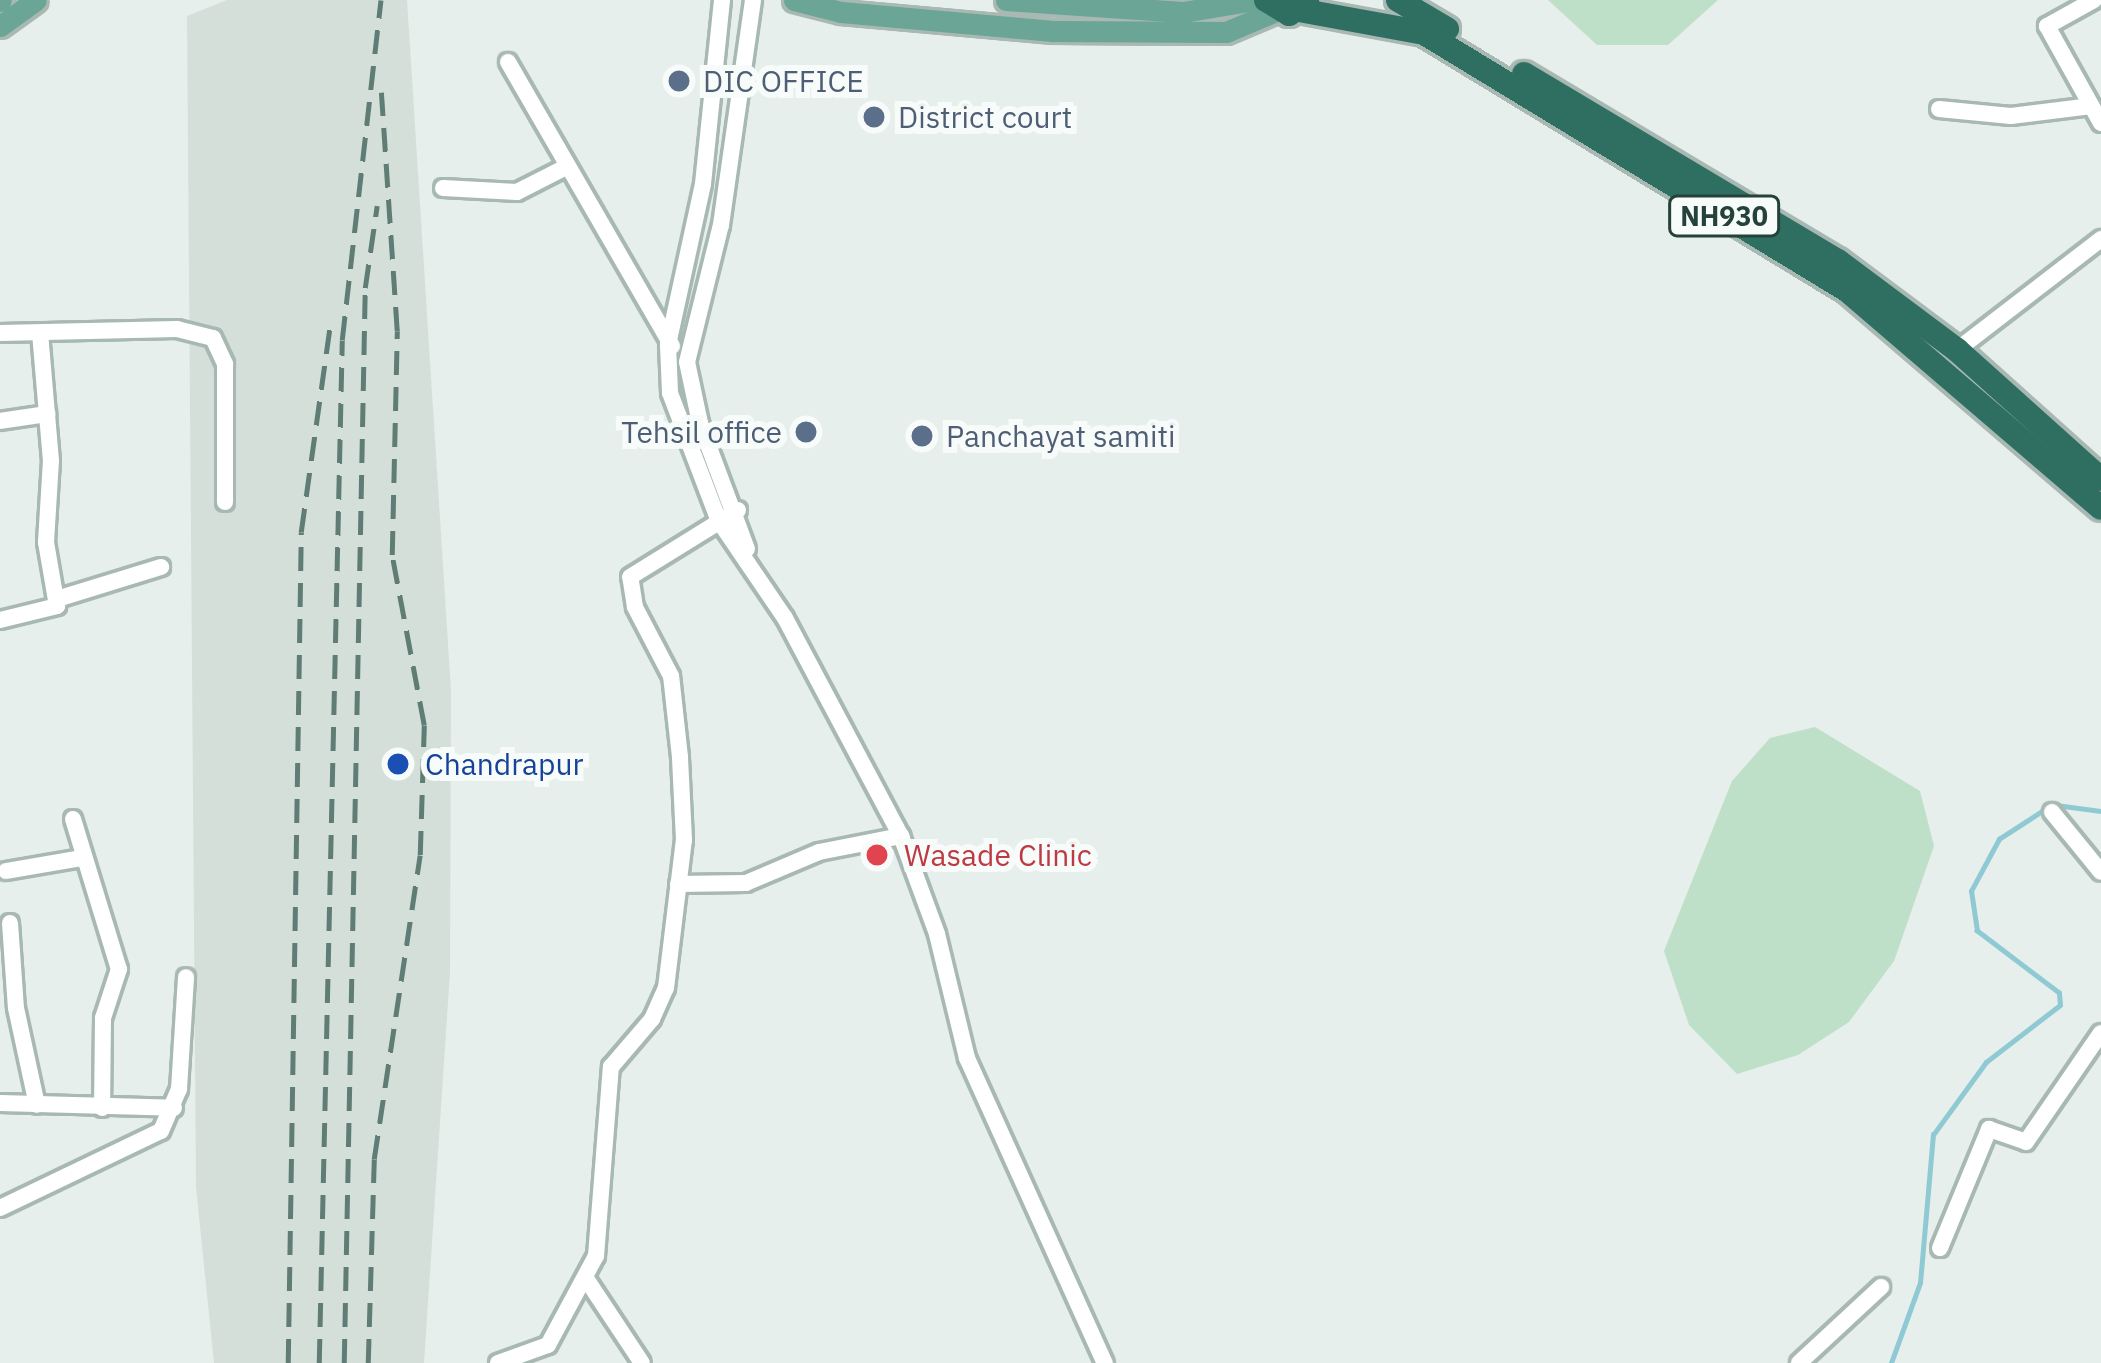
<!DOCTYPE html>
<html>
<head>
<meta charset="utf-8">
<style>
	body { margin:0 }
	#map { position:relative; width:2101px; height:1363px; overflow:hidden; background:#e6efeb; font-family:"IBM Plex Sans",sans-serif }
	div>[style] { position:absolute }
	[style*='--x'] { left:calc(var(--x)*1px); top:calc(var(--y)*1px); width:calc(var(--w)*1px); rotate:calc(var(--a)*1deg) }
	.built>* { inset:0; background:#d4dfda }
	.green>* { inset:0; background:#bfe0c8 }
	.stream>* { height:4.5px; margin:-2.25px; padding:0 2.25px; transform-origin:2.25px; border-radius:2.25px; background:#8ec9d4 }
	.roads { filter:drop-shadow(3px 0 #a8b8b2) drop-shadow(-3px 0 #a8b8b2) drop-shadow(0 3px #a8b8b2) drop-shadow(0 -3px #a8b8b2) }
	.minor>* { height:16px; margin:-8px; padding:0 8px; transform-origin:8px; border-radius:8px; background:#fff }
	.major>* { height:21px; margin:-10.5px; padding:0 10.5px; transform-origin:10.5px; border-radius:10.5px; background:#6aa596 }
	.highway>* { height:24px; margin:-12px; padding:0 12px; transform-origin:12px; border-radius:12px; background:#2f6f62 }
	.rail>* { height:4.5px; margin-top:-2.25px; transform-origin:0; background:repeating-linear-gradient(90deg,#5f7d75 0 24px,transparent 0 36px) }
	.dots>* { width:33px; height:33px; translate:-50% -50%; box-sizing:border-box; border:6px solid #f7fbf9; border-radius:50% }
	span { translate:-50% -50%; white-space:nowrap; text-align:center; line-height:1.15; -webkit-text-stroke:12px #f7fbf9; paint-order:stroke }
	.shield-label span { padding:3px 9px; background:#f7fbf9; border:3px solid; border-radius:9px; -webkit-text-stroke-width:0 }
	.shield-label { font-size:27px; color:#24423a; font-weight:700 }
	.service-label { font-size:30px; color:#4e5e75 }
	.left { translate:0 -50%; text-align:left }
	.right { translate:-100% -50%; text-align:right }
	.transit-label { font-size:30px; color:#164399 }
	.health-label { font-size:30px; color:#be3a42 }
</style>
</head>
<body>
<div id="map">
	<div class="built">
		<i style="clip-path:polygon(227px 0,407px 0,451px 691px,450px 972px,424px 1363px,214px 1363px,196px 1187px,187px 16px)"></i>
	</div>
	<div class="green">
		<i style="clip-path:polygon(1548px 0,1718px 0,1668px 45px,1597px 45px)"></i>
		<i style="clip-path:polygon(1815px 727px,1920px 791px,1934px 846px,1894px 961px,1849px 1022px,1798px 1055px,1737px 1074px,1689px 1025px,1664px 951px,1732px 781px,1770px 738px)"></i>
	</div>
	<div class="stream">
		<i style="--x:2056;--y:805;--w:45;--a:7.6"></i>
		<i style="--x:1891;--y:1363;--w:85;--a:-70.1"></i>
		<i style="--x:1920;--y:1283;--w:149;--a:-85"></i>
		<i style="--x:1933;--y:1135;--w:90;--a:-54"></i>
		<i style="--x:1986;--y:1062;--w:93;--a:-37.6"></i>
		<i style="--x:2060;--y:1005;--w:12;--a:-95"></i>
		<i style="--x:2059;--y:993;--w:103;--a:-142.9"></i>
		<i style="--x:1977;--y:931;--w:40;--a:-98.5"></i>
		<i style="--x:1971;--y:891;--w:59;--a:-61.7"></i>
		<i style="--x:1999;--y:839;--w:55;--a:-33.1"></i>
	</div>
	<div class="roads">
		<div class="minor">
			<i style="--x:722;--y:0;--w:185;--a:95.9"></i>
			<i style="--x:703;--y:184;--w:165;--a:102.3"></i>
			<i style="--x:668;--y:345;--w:48;--a:87.6"></i>
			<i style="--x:670;--y:393;--w:137;--a:69.1"></i>
			<i style="--x:719;--y:521;--w:117;--a:55.8"></i>
			<i style="--x:785;--y:618;--w:247;--a:62"></i>
			<i style="--x:901;--y:836;--w:104;--a:69.8"></i>
			<i style="--x:937;--y:934;--w:128;--a:76.4"></i>
			<i style="--x:967;--y:1058;--w:335;--a:65.7"></i>
			<i style="--x:2094;--y:0;--w:54;--a:151"></i>
			<i style="--x:2047;--y:26;--w:111;--a:60.9"></i>
			<i style="--x:508;--y:62;--w:328;--a:60"></i>
			<i style="--x:1939;--y:109;--w:72;--a:5.6"></i>
			<i style="--x:2011;--y:116;--w:81;--a:-7.1"></i>
			<i style="--x:443;--y:188;--w:74;--a:3.1"></i>
			<i style="--x:517;--y:192;--w:57;--a:-27"></i>
			<i style="--x:0;--y:333;--w:177;--a:-1.3"></i>
			<i style="--x:177;--y:329;--w:37;--a:14"></i>
			<i style="--x:213;--y:338;--w:29;--a:65"></i>
			<i style="--x:225;--y:364;--w:138;--a:90"></i>
			<i style="--x:1957;--y:350;--w:182;--a:-37.6"></i>
			<i style="--x:0;--y:421;--w:48;--a:-8.5"></i>
			<i style="--x:747;--y:549;--w:134;--a:-110.5"></i>
			<i style="--x:700;--y:423;--w:62;--a:-102"></i>
			<i style="--x:687;--y:362;--w:141;--a:-76.1"></i>
			<i style="--x:721;--y:225;--w:227;--a:-81.9"></i>
			<i style="--x:57;--y:599;--w:109;--a:-17.1"></i>
			<i style="--x:0;--y:620;--w:59;--a:-13.8"></i>
			<i style="--x:57;--y:606;--w:65;--a:-99.8"></i>
			<i style="--x:46;--y:542;--w:81;--a:-86.5"></i>
			<i style="--x:51;--y:461;--w:128;--a:-94.9"></i>
			<i style="--x:2052;--y:812;--w:77;--a:50.8"></i>
			<i style="--x:73;--y:819;--w:157;--a:73"></i>
			<i style="--x:119;--y:969;--w:52;--a:108.1"></i>
			<i style="--x:103;--y:1018;--w:90;--a:90.6"></i>
			<i style="--x:6;--y:871;--w:77;--a:-9.7"></i>
			<i style="--x:678;--y:884;--w:68;--a:-0.8"></i>
			<i style="--x:746;--y:883;--w:79;--a:-23"></i>
			<i style="--x:819;--y:852;--w:84;--a:-11"></i>
			<i style="--x:10;--y:923;--w:85;--a:86"></i>
			<i style="--x:16;--y:1008;--w:99;--a:77.8"></i>
			<i style="--x:0;--y:1103;--w:174;--a:1.6"></i>
			<i style="--x:0;--y:1208;--w:178;--a:-25.6"></i>
			<i style="--x:161;--y:1131;--w:46;--a:-66.8"></i>
			<i style="--x:179;--y:1089;--w:112;--a:-86.4"></i>
			<i style="--x:1940;--y:1248;--w:129;--a:-67.6"></i>
			<i style="--x:1989;--y:1129;--w:39;--a:19"></i>
			<i style="--x:2026;--y:1142;--w:132;--a:-55.5"></i>
			<i style="--x:585;--y:1277;--w:103;--a:56.5"></i>
			<i style="--x:498;--y:1363;--w:53;--a:-19.8"></i>
			<i style="--x:548;--y:1345;--w:101;--a:-61.7"></i>
			<i style="--x:596;--y:1256;--w:190;--a:-85.5"></i>
			<i style="--x:611;--y:1067;--w:63;--a:-49.5"></i>
			<i style="--x:652;--y:1019;--w:34;--a:-66"></i>
			<i style="--x:666;--y:988;--w:149;--a:-83.1"></i>
			<i style="--x:684;--y:840;--w:83;--a:-92.8"></i>
			<i style="--x:680;--y:757;--w:81;--a:-96.3"></i>
			<i style="--x:671;--y:676;--w:78;--a:-117.6"></i>
			<i style="--x:635;--y:607;--w:30;--a:-99"></i>
			<i style="--x:630;--y:577;--w:127;--a:-31.8"></i>
			<i style="--x:1799;--y:1363;--w:112;--a:-42.8"></i>
		</div>
		<div class="major">
			<i style="--x:794;--y:0;--w:49;--a:14.3"></i>
			<i style="--x:841;--y:12;--w:213;--a:5.1"></i>
			<i style="--x:1053;--y:31;--w:173;--a:0.3"></i>
			<i style="--x:1226;--y:32;--w:54;--a:-22.8"></i>
			<i style="--x:1006;--y:0;--w:177;--a:3.9"></i>
			<i style="--x:1183;--y:12;--w:73;--a:-9.5"></i>
			<i style="--x:0;--y:1;--w:1;--a:-45"></i>
			<i style="--x:0;--y:26;--w:44;--a:-35.8"></i>
		</div>
		<div class="highway">
			<i style="--x:1266;--y:0;--w:27;--a:31"></i>
			<i style="--x:1289;--y:14;--w:22;--a:-34"></i>
			<i style="--x:1398;--y:0;--w:57;--a:30.6"></i>
			<i style="--x:1299;--y:10;--w:127;--a:10.4"></i>
			<i style="--x:1424;--y:33;--w:496;--a:31.3"></i>
			<i style="--x:1848;--y:291;--w:333;--a:40.6"></i>
			<i style="--x:1524;--y:74;--w:365;--a:30.8"></i>
			<i style="--x:1838;--y:261;--w:149;--a:36.8"></i>
			<i style="--x:1957;--y:350;--w:193;--a:41.9"></i>
		</div>
	</div>
	<div class="rail">
		<i style="--x:288;--y:1363;--w:831;--a:-89.1"></i>
		<i style="--x:301;--y:532;--w:209;--a:-82"></i>
		<i style="--x:319;--y:1363;--w:1023;--a:-88.71"></i>
		<i style="--x:342;--y:340;--w:342;--a:-83.5"></i>
		<i style="--x:344;--y:1363;--w:1075;--a:-88.88"></i>
		<i style="--x:365;--y:288;--w:83;--a:-81.7"></i>
		<i style="--x:368;--y:1363;--w:204;--a:-88.3"></i>
		<i style="--x:374;--y:1159;--w:307;--a:-81.4"></i>
		<i style="--x:420;--y:855;--w:130;--a:-88.2"></i>
		<i style="--x:424;--y:725;--w:173;--a:-100.7"></i>
		<i style="--x:392;--y:555;--w:224;--a:-88.7"></i>
		<i style="--x:397;--y:331;--w:239;--a:-93.8"></i>
	</div>
	<div class="dots">
		<i style="left:679px;top:81px;background:#5c6f8a"></i>
		<i style="left:874px;top:117px;background:#5c6f8a"></i>
		<i style="left:806px;top:432px;background:#5c6f8a"></i>
		<i style="left:922px;top:436px;background:#5c6f8a"></i>
		<i style="left:398px;top:764px;background:#1a4fb4"></i>
		<i style="left:877px;top:855px;background:#e0444e"></i>
	</div>
	<div class="shield-label">
		<span style="left:1724px;top:216px">NH930</span>
	</div>
	<div class="service-label">
		<span class="left" style="left:703px;top:81px">DIC OFFICE</span>
		<span class="left" style="left:898px;top:117px">District court</span>
		<span class="right" style="left:782px;top:432px">Tehsil office</span>
		<span class="left" style="left:946px;top:436px">Panchayat samiti</span>
	</div>
	<div class="transit-label">
		<span class="left" style="left:425px;top:764px">Chandrapur</span>
	</div>
	<div class="health-label">
		<span class="left" style="left:904px;top:855px">Wasade Clinic</span>
	</div>
</div>
</body>
</html>
